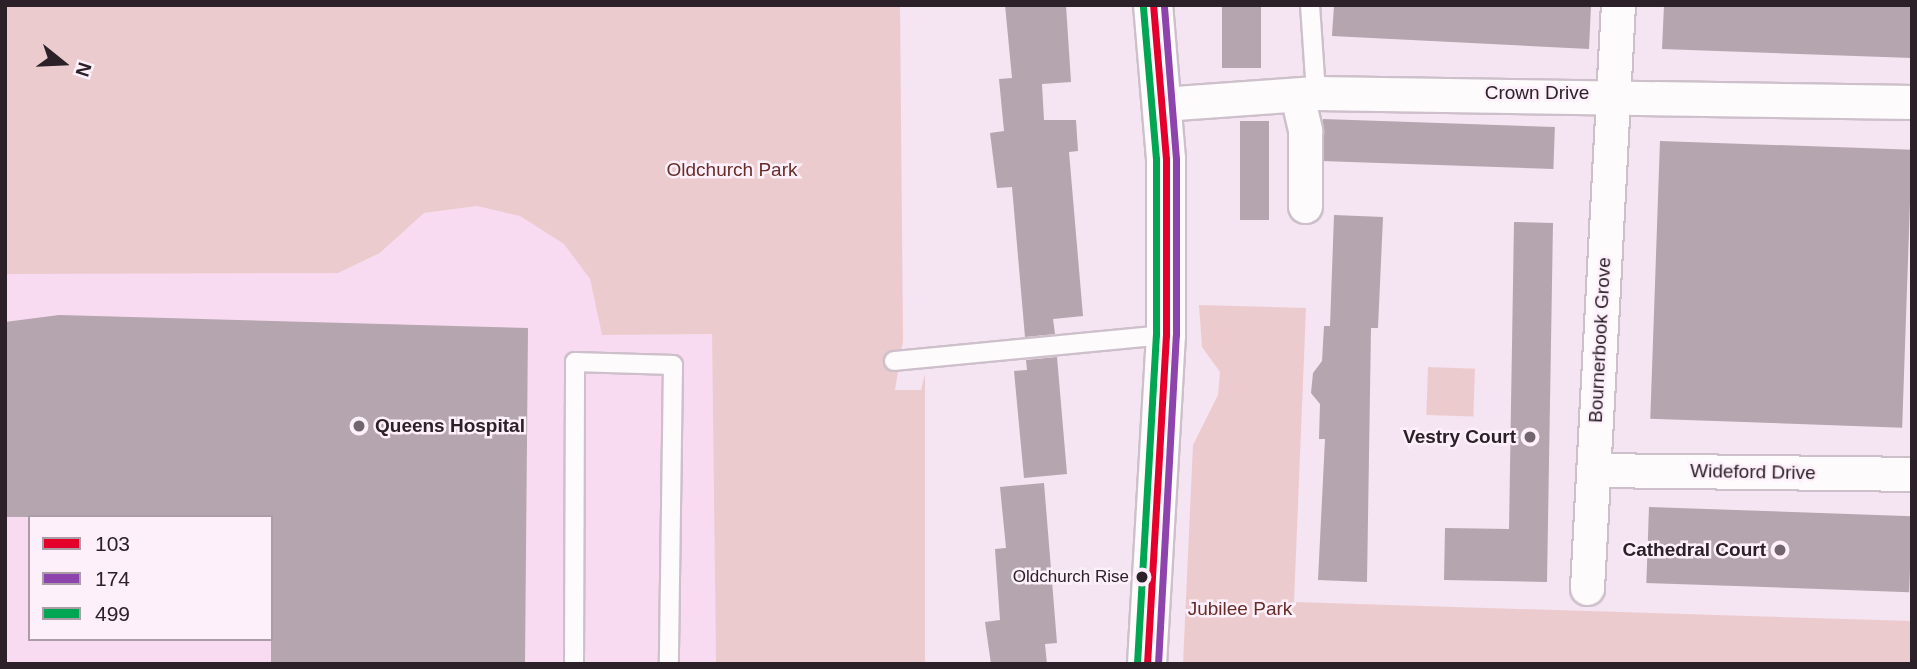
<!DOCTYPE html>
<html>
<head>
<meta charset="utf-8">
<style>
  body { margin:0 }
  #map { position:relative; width:1917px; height:669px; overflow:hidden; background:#f5e4f2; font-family:Arial,sans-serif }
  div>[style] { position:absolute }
  .built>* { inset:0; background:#f8dbf1 }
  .green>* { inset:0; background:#eccbce; transform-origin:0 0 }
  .building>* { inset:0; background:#b5a5ae; transform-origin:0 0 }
  .roads { filter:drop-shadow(2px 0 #cdc0ca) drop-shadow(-2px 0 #cdc0ca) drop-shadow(0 2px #cdc0ca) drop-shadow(0 -2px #cdc0ca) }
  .lane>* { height:18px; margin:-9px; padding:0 9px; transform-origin:9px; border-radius:9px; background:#fefbfd }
  .street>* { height:33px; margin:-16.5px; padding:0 16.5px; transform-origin:16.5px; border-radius:16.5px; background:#fefbfd }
  .secondary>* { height:38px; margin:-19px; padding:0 19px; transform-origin:19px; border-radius:19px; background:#fefbfd }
  .bus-1>* { height:7px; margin:-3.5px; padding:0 3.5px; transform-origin:3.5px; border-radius:3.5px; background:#e4002b }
  .bus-2>* { height:7px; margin:-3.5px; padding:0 3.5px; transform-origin:3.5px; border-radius:3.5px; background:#8e44ad }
  .bus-3>* { height:7px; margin:-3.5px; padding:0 3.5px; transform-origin:3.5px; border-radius:3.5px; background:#00a651 }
  .dots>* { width:19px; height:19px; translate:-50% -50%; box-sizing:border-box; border:4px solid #fef0fb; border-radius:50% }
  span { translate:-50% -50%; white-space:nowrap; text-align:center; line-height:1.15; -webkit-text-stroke:5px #fef0fb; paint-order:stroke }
  .bus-label { font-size:17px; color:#2c2029 }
  .right { translate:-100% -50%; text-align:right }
  .street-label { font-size:19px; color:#2c2029 }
  .park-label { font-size:19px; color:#682d28 }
  .poi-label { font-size:19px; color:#2c2029; font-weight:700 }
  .left { translate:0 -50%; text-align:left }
  .frame { position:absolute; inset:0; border:7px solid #2c2029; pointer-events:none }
  .legend { position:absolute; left:28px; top:515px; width:245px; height:126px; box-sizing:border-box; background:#fef0fb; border:2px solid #aa9da7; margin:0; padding:9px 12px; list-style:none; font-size:21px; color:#2c2029 }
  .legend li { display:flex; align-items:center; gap:14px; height:35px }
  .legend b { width:35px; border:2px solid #aa9da7 }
  .north { position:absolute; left:28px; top:28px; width:70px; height:70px; -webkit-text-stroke:5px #fef0fb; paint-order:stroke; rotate:108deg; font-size:19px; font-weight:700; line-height:28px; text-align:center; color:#2c2029 }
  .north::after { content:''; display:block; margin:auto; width:24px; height:32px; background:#2c2029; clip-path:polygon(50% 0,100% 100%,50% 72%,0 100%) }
</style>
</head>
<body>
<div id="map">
  <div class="built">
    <i style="clip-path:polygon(evenodd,477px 206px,520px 216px,564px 244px,590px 279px,602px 335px,712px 334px,716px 664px,5px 664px,5px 274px,338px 273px,381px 253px,424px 213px,477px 206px,30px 517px,271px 517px,271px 639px,30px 639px,30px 517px)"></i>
  </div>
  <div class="green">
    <i style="clip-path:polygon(5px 5px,900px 5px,903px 341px,895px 390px,921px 390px,925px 374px,925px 664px,716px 664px,712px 334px,602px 335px,590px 279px,564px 244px,520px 216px,477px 206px,424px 213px,380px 253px,338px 273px,5px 274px)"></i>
    <i style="clip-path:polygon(1199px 305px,1306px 308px,1294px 602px,1912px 621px,1912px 664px,1183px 664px,1193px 445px,1218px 395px,1220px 372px,1202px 347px)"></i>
    <i style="left:1428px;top:367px;width:47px;height:48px;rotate:2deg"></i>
  </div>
  <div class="building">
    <i style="clip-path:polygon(1005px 5px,1066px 5px,1071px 82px,1042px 84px,1044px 120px,1076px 120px,1078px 151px,1069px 152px,1083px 316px,1053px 319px,1055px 334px,1025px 337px,1012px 187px,997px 188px,990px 133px,1004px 131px,999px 79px,1012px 78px)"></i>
    <i style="left:1222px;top:5px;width:39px;height:63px"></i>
    <i style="clip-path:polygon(1334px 5px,1591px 5px,1589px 49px,1332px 36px)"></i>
    <i style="clip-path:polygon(1664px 5px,1912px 5px,1912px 58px,1662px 49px)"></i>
    <i style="left:1323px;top:119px;width:232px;height:42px;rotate:2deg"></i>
    <i style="left:1240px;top:121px;width:29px;height:99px"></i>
    <i style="left:1660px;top:141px;width:252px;height:278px;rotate:2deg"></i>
    <i style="clip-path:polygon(1334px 215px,1383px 217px,1378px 328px,1371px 328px,1367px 582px,1318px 580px,1325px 439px,1319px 439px,1320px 404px,1311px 393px,1313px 373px,1322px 361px,1324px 326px,1330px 326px)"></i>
    <i style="clip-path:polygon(1514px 222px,1553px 223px,1547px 582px,1444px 580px,1445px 528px,1509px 529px)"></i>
    <i style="clip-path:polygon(59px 315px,528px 328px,525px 664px,271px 664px,271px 517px,5px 517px,5px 322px)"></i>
    <i style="clip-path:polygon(1057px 357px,1067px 474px,1024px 478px,1014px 371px,1027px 370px,1026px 360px)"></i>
    <i style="clip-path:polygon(1044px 483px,1057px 643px,1045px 644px,1047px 664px,991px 664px,985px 622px,1000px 620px,995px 549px,1006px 548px,1000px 487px)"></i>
    <i style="left:1649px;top:507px;width:263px;height:76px;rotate:2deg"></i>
  </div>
  <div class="roads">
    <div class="lane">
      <i style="left:1310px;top:5px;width:88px;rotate:86.1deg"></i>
      <i style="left:894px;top:361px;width:273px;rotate:-5.5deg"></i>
      <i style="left:574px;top:664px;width:302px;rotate:-89.8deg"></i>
      <i style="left:575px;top:362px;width:98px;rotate:1.8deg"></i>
      <i style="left:673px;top:365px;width:299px;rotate:90.8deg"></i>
    </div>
    <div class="street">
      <i style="left:1297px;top:95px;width:37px;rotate:77deg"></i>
      <i style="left:1305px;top:131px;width:75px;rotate:90deg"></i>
      <i style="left:1162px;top:104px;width:154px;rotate:-4.1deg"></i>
      <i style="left:1316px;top:93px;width:596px;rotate:0.87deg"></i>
      <i style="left:1593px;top:470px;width:319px;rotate:0.7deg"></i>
      <i style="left:1587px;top:588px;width:584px;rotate:-86.96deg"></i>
    </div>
    <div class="secondary">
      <i style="left:1147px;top:664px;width:330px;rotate:-86.7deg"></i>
      <i style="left:1166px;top:335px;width:176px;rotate:-90deg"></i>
      <i style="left:1166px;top:159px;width:155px;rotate:-94.8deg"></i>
    </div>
  </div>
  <div class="bus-1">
    <i style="left:1147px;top:664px;width:330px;rotate:-86.7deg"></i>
    <i style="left:1166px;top:335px;width:176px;rotate:-90deg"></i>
    <i style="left:1166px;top:159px;width:155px;rotate:-94.8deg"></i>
  </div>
  <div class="bus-2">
    <i style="left:1158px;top:664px;width:329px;rotate:-86.9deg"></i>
    <i style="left:1176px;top:335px;width:176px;rotate:-90deg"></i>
    <i style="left:1176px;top:159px;width:154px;rotate:-94.5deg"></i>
  </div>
  <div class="bus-3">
    <i style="left:1137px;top:663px;width:329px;rotate:-86.7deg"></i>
    <i style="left:1156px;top:335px;width:176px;rotate:-90deg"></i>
    <i style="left:1156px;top:159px;width:154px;rotate:-94.9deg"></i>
  </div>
  <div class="dots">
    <i style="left:359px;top:426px;background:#72656f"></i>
    <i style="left:1530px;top:437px;background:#72656f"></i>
    <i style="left:1780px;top:550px;background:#72656f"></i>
    <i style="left:1142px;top:577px;background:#2c2029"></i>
  </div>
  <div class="bus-label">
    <span class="right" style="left:1129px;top:577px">Oldchurch Rise</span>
  </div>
  <div class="street-label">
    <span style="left:1537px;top:93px">Crown Drive</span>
    <span style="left:1600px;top:340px;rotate:-87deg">Bournerbook Grove</span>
    <span style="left:1753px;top:472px;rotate:1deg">Wideford Drive</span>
  </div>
  <div class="park-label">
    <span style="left:732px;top:170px">Oldchurch Park</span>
    <span style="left:1240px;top:609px">Jubilee Park</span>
  </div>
  <div class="poi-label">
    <span class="left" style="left:375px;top:426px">Queens Hospital</span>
    <span class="right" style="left:1516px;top:437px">Vestry Court</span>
    <span class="right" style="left:1766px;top:550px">Cathedral Court</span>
  </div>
  <div class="frame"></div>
  <ul class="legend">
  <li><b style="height:9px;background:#e4002b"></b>103</li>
  <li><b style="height:9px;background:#8e44ad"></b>174</li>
  <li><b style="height:9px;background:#00a651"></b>499</li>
  </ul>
  <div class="north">N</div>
</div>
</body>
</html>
